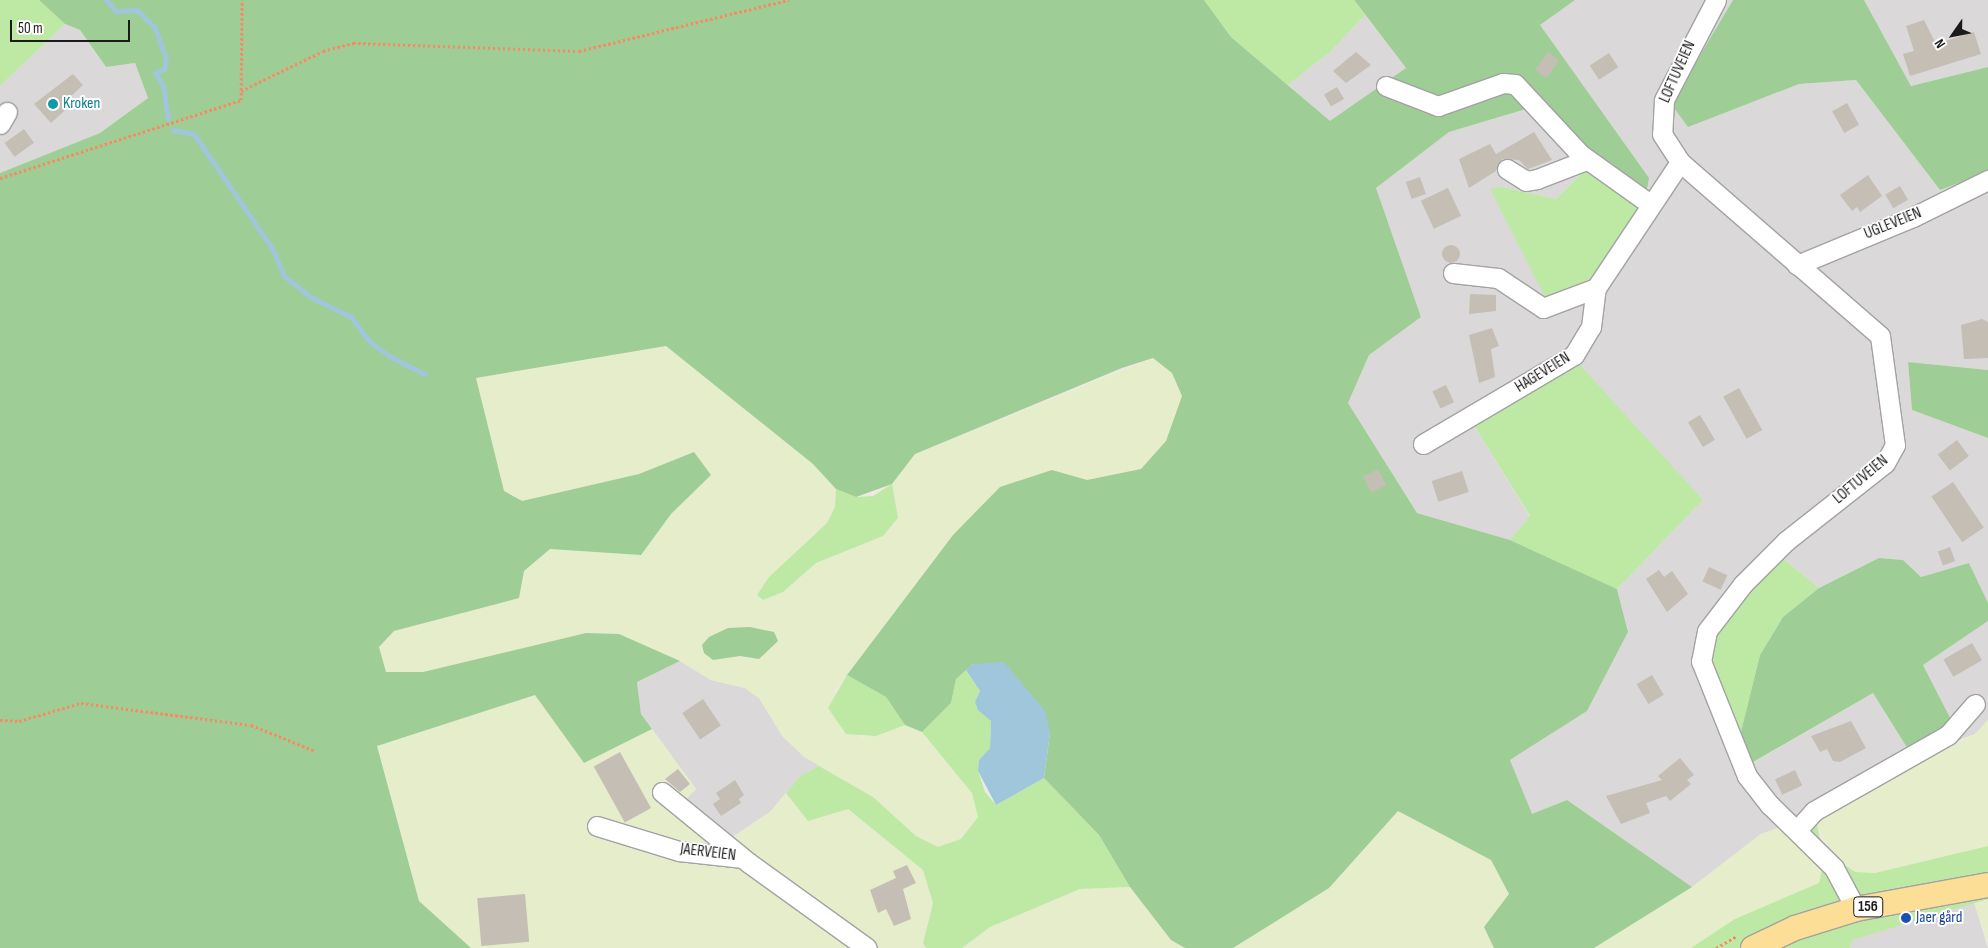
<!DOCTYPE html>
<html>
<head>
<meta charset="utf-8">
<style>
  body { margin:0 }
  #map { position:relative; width:1988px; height:948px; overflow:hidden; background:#edebe1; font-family:"Sofia Sans Condensed",sans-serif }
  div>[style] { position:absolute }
  .residential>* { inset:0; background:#dad8d8 }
  .farmland>* { inset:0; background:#e6edcb }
  .grass>* { inset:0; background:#bde9a5 }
  .forest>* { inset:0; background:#9ecd95 }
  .water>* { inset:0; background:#a0c6dc }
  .stream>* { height:5px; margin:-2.5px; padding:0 2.5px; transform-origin:2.5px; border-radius:2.5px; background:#a0c6dc }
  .building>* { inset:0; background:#c5beb4; transform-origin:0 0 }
  .round { border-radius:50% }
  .path>* { height:3px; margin-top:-1.5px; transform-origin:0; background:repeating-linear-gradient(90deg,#fb8864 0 2.5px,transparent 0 5px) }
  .roads { filter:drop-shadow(1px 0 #a2a2a2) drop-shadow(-1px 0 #a2a2a2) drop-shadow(0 1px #a2a2a2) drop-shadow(0 -1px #a2a2a2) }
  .minor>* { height:19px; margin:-9.5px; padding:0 9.5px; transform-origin:9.5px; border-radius:9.5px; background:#fff }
  .major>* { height:24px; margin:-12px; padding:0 12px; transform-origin:12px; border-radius:12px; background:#fcde97 }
  .dots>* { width:14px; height:14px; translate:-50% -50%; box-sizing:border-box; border:2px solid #fff; border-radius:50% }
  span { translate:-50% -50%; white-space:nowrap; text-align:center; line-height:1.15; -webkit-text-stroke:4px #fff; paint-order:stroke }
  .shield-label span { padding:1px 4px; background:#fff; border:1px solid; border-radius:4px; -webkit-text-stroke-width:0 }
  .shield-label { font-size:15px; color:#1b1b1b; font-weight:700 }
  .street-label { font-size:16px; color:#1b1b1b }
  .culture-label { font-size:16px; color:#0d838f }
  .left { translate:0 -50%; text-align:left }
  .transit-label { font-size:16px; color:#164399 }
  .north { position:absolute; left:1928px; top:10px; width:50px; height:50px; -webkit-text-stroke:4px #fff; paint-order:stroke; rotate:237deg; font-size:14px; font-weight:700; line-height:20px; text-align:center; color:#1b1b1b }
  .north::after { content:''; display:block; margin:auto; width:18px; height:22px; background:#1b1b1b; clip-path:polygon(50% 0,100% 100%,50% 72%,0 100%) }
  .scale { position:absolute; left:10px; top:20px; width:120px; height:22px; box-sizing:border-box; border:2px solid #1b1b1b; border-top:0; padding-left:6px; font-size:15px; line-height:18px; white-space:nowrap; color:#1b1b1b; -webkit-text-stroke:4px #fff; paint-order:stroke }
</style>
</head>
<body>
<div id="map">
  <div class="residential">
    <i style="clip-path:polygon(1575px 0,1733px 0,1671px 104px,1688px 126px,1799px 84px,1856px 80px,1940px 190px,1988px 172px,1988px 370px,1908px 362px,1912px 410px,1988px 438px,1988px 603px,1969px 563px,1921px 577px,1903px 560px,1879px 558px,1819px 588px,1781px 557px,1740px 736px,1749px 765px,1873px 693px,1916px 762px,1827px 811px,1761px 834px,1692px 887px,1567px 800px,1532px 815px,1510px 760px,1587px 711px,1628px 632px,1617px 589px,1703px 500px,1472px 422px,1530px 517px,1510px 540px,1417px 513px,1348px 403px,1369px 355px,1421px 317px,1376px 188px,1449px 132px,1529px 108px,1586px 155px,1584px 171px,1556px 199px,1503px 187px,1547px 301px,1648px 177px,1539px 25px)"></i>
    <i style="clip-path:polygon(1864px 0,1988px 0,1988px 67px,1911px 86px)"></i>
    <i style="clip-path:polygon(1365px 15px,1406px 68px,1330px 122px,1288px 85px,1331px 51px)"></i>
    <i style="clip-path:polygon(65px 24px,80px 30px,106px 67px,135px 63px,148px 98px,100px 133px,0 173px,0 86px)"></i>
    <i style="clip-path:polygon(1988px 621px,1988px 720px,1975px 734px,1961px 739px,1923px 665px)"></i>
    <i style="clip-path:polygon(680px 661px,711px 680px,745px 688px,759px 698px,783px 737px,819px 766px,800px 776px,770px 812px,731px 838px,682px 803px,696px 789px,641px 714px,637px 682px)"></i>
    <i style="clip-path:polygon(1974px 902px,1988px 948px,1850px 948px,1851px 940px)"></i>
  </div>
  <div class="farmland">
    <i style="clip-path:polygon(evenodd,666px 346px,813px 464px,836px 489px,835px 507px,827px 523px,769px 577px,783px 592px,816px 563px,883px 536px,898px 518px,892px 484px,915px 454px,1153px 358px,1172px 373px,1182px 396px,1166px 441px,1141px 469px,1087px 480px,1052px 470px,952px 535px,834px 692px,861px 738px,905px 725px,922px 732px,972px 793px,978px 817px,961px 839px,938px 848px,916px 836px,873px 797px,804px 757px,783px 737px,759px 698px,745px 688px,711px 680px,680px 661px,619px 634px,586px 633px,423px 672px,386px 672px,379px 647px,394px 631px,519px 598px,524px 571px,550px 549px,641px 555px,671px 514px,711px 475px,693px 452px,639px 474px,522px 501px,504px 491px,476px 378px,666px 346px,778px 641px,752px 660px,740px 656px,713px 660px,778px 641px)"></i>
    <i style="clip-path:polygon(535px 695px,584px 763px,652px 729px,696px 789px,682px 803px,731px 838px,770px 812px,786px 793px,808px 821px,847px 809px,923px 870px,933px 903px,923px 942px,926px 948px,471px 948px,419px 901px,377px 746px)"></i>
    <i style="clip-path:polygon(1988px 720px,1988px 846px,1875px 873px,1855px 872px,1835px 858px,1817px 825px,1827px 811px,1975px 734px)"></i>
    <i style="clip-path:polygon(1398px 811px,1491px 860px,1509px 894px,1484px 927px,1494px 948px,1233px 948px,1329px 888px)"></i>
    <i style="clip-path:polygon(1781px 827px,1822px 869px,1819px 883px,1691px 948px,1594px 948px,1692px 887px,1761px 834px)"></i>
    <i style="clip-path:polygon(1130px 887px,1171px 940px,1185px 948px,962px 948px,990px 927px,1080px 889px)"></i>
    <i style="clip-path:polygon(1988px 898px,1988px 942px,1974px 903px)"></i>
  </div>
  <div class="grass">
    <i style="clip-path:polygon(0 0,39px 0,65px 24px,0 86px)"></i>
    <i style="clip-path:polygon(1204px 0,1354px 0,1365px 15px,1331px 51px,1288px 85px,1231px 37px)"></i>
    <i style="clip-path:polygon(1586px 155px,1646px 194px,1598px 274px,1547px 301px,1490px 189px,1503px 187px,1556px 199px,1584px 171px)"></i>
    <i style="clip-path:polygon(1579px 364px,1703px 500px,1617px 589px,1510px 540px,1530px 516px,1472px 422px)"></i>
    <i style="clip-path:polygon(892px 484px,898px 518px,883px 536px,816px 563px,783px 592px,763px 600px,757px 595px,769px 577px,827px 523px,835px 507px,836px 489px,856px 497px,873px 496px)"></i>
    <i style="clip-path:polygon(1781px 557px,1819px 588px,1783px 617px,1760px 655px,1740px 736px,1712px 663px,1711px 641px,1727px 615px)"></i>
    <i style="clip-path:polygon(966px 670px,980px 691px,975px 702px,991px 721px,990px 748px,979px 760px,978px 771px,985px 792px,996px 805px,1044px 778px,1099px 835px,1130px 887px,1080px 889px,990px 927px,962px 948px,926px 948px,923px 943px,933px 903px,923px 870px,848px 809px,808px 821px,786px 793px,800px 776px,819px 766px,873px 797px,916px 836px,938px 847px,961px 839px,978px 817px,972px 793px,922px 732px,951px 703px,956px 679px)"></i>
    <i style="clip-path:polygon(847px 675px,886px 697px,905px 725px,876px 736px,846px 734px,828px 708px)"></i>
    <i style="clip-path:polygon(1827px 811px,1817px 825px,1820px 838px,1835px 858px,1855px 872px,1875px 873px,1988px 846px,1988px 899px,1852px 940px,1850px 948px,1691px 948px,1735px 919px,1819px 883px,1822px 869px,1781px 827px)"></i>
  </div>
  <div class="forest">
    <i style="clip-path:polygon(39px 0,1204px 0,1231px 37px,1330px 121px,1406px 68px,1354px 0,1575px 0,1540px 25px,1649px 178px,1646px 194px,1529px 108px,1449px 132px,1376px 188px,1421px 317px,1369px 355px,1348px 403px,1417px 513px,1510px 540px,1617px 589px,1628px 632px,1587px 711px,1510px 760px,1532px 814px,1567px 800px,1692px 887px,1594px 948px,1494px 948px,1484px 927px,1509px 894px,1491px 860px,1398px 811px,1329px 888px,1233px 948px,1185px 948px,1171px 940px,1130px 887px,1099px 835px,1044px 778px,1050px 733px,973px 664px,956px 679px,951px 703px,922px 732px,905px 725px,886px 697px,847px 675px,953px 535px,1000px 487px,1052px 470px,1087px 480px,1141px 469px,1166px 441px,1182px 396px,1172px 373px,1153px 358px,1122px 368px,915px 454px,892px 484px,856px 497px,836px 489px,813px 464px,666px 346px,476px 378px,504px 491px,522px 501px,639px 474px,694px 452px,711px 475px,671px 514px,641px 555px,550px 549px,524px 571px,519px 598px,394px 631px,379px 647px,386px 672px,423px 672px,586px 633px,619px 634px,680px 661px,637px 682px,641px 714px,652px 729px,584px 763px,535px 695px,377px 746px,419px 901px,471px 948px,0 948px,0 173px,100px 133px,148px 98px,135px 63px,106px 67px,80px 30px,65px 24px)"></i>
    <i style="clip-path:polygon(1733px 0,1864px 0,1911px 86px,1988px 67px,1988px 172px,1940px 190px,1856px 80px,1799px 84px,1688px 127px,1671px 104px)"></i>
    <i style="clip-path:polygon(1908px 362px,1988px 370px,1988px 438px,1912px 410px)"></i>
    <i style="clip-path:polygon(1879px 558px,1903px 560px,1921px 577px,1969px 563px,1988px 603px,1988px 621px,1923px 665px,1961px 739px,1916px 762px,1873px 693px,1748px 765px,1740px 736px,1760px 655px,1783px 617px,1819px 588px)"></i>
    <i style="clip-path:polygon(750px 627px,774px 632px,778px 641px,759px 659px,740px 656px,713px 660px,704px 653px,702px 645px,709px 637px,728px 628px)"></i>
  </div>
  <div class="water">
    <i style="clip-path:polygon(1004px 662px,1045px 711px,1050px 733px,1044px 778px,996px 805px,978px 771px,979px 760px,990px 748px,991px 721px,978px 710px,975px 702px,980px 691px,966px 670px,973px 664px)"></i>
  </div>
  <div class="stream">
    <i style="left:106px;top:0;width:15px;rotate:48deg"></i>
    <i style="left:116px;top:11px;width:21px;rotate:-3deg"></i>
    <i style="left:137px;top:10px;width:25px;rotate:45deg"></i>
    <i style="left:155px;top:28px;width:32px;rotate:70deg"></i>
    <i style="left:166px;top:58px;width:11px;rotate:100deg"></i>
    <i style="left:164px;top:69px;width:10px;rotate:156deg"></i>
    <i style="left:155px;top:73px;width:14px;rotate:56deg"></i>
    <i style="left:163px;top:85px;width:34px;rotate:82deg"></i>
    <i style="left:173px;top:130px;width:21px;rotate:11deg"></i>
    <i style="left:194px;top:134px;width:140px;rotate:55.7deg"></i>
    <i style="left:273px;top:250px;width:28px;rotate:67deg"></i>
    <i style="left:284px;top:276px;width:34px;rotate:38deg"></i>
    <i style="left:311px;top:297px;width:45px;rotate:26.6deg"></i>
    <i style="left:351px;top:317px;width:31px;rotate:53deg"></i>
    <i style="left:370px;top:342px;width:26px;rotate:36deg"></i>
    <i style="left:391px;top:357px;width:38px;rotate:27deg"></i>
  </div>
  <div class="building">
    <i style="clip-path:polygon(1924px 20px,1936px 44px,1974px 32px,1981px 54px,1910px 76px,1903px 54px,1914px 51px,1906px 26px)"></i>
    <i style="clip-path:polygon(1356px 52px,1371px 65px,1346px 83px,1333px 71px)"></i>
    <i style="left:1548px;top:52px;width:14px;height:22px;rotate:36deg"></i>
    <i style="left:1609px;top:53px;width:17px;height:23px;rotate:57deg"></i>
    <i style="clip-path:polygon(73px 74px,83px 85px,69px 98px,73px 103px,51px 123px,34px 104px)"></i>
    <i style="left:1337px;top:87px;width:14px;height:15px;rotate:60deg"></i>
    <i style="left:1847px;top:103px;width:25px;height:17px;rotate:61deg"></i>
    <i style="left:24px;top:129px;width:17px;height:24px;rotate:54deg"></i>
    <i style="clip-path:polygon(1534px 132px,1552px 160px,1528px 169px,1519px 160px,1502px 159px,1496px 171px,1469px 188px,1459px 159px,1490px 144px,1496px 154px)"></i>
    <i style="clip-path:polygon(1868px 175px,1882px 196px,1860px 212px,1857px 207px,1852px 211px,1840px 195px)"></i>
    <i style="left:1420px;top:177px;width:18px;height:15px;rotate:71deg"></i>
    <i style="left:1900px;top:186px;width:16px;height:17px;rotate:60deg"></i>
    <i style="left:1448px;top:188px;width:31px;height:30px;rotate:65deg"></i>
    <i class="round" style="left:1442px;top:245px;width:18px;height:18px"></i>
    <i style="clip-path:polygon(1470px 294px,1496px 295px,1496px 311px,1469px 314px)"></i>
    <i style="clip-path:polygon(1982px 319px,1988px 322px,1988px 358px,1964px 359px,1961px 325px)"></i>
    <i style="clip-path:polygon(1492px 328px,1499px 346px,1491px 349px,1495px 377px,1479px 383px,1469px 335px)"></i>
    <i style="left:1446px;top:385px;width:19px;height:15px;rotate:65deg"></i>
    <i style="left:1739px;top:388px;width:48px;height:18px;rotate:61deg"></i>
    <i style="left:1700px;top:415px;width:29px;height:14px;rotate:59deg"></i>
    <i style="left:1957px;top:440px;width:20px;height:24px;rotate:53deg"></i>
    <i style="left:1378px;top:469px;width:18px;height:17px;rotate:63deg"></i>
    <i style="left:1462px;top:471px;width:22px;height:32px;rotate:72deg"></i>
    <i style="left:1953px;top:482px;width:55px;height:26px;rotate:56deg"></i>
    <i style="left:1950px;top:547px;width:15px;height:13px;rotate:70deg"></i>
    <i style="left:1709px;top:567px;width:20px;height:16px;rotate:24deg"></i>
    <i style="clip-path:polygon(1659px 570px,1664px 577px,1672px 571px,1688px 594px,1667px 612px,1646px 579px)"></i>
    <i style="left:1972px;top:643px;width:20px;height:33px;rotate:60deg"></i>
    <i style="left:1652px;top:675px;width:23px;height:18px;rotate:59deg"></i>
    <i style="left:703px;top:699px;width:32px;height:25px;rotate:56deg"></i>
    <i style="clip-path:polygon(1851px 721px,1866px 748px,1840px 762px,1833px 761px,1827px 749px,1820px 752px,1811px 736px)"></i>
    <i style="left:620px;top:752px;width:64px;height:30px;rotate:61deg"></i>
    <i style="clip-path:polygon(1680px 758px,1694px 775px,1687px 780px,1691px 784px,1670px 801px,1666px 796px,1646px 803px,1650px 813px,1621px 824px,1606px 796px,1662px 780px,1658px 776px)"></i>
    <i style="clip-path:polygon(678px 769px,690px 784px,680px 792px,665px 779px)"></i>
    <i style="left:1795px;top:770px;width:17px;height:22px;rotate:65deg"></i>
    <i style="clip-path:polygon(735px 780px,744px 795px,739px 799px,741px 803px,721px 816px,713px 804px,720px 799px,716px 793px)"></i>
    <i style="clip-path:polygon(907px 865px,916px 883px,903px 889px,911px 919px,894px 926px,886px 909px,878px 913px,870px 890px,896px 878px,893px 871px)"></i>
    <i style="left:525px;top:894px;width:48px;height:48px;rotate:85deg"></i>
  </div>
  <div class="path">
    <i style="left:241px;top:91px;width:91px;rotate:-26deg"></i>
    <i style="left:323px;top:51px;width:31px;rotate:-15deg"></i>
    <i style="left:353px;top:43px;width:226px;rotate:2deg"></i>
    <i style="left:579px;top:51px;width:216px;rotate:-13.7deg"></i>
    <i style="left:0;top:178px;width:253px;rotate:-17.9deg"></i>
    <i style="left:241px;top:100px;width:100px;rotate:-89.4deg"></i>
    <i style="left:0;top:720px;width:19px;rotate:3deg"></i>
    <i style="left:19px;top:721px;width:65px;rotate:-16.2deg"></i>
    <i style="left:81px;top:703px;width:171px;rotate:7.4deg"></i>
    <i style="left:251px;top:725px;width:69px;rotate:22.1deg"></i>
    <i style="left:1716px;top:948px;width:24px;rotate:-30deg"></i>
  </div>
  <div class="roads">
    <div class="minor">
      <i style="left:1716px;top:0;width:113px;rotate:117.5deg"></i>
      <i style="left:1664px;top:100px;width:34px;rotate:93deg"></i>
      <i style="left:1662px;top:134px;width:33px;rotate:57deg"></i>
      <i style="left:1680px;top:162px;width:265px;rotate:41deg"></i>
      <i style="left:1880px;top:336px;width:110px;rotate:82.2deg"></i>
      <i style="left:1895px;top:445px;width:21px;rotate:119deg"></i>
      <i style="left:1885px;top:463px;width:126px;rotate:141.8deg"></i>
      <i style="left:1786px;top:541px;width:61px;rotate:135deg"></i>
      <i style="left:1743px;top:584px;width:59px;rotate:127.5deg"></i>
      <i style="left:1707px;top:631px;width:31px;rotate:101deg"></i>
      <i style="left:1701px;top:661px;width:124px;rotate:68.2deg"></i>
      <i style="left:1747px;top:776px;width:37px;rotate:52deg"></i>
      <i style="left:1770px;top:805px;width:90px;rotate:44.5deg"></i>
      <i style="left:1834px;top:868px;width:47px;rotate:61.8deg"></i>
      <i style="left:1386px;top:86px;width:56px;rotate:21deg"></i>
      <i style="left:1438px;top:106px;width:69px;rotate:-19.5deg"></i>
      <i style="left:1503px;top:83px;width:12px;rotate:5deg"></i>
      <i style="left:1515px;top:84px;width:96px;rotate:47.1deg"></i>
      <i style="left:1580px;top:154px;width:86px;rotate:35.5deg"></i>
      <i style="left:0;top:124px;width:14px;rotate:-60deg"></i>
      <i style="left:1507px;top:169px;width:22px;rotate:32deg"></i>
      <i style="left:1526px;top:181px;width:11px;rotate:-10deg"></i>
      <i style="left:1537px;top:179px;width:53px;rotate:-21.2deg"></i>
      <i style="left:1797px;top:265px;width:126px;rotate:-22.5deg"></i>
      <i style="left:1913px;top:217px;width:84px;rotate:-26.3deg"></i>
      <i style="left:1453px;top:273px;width:45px;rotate:6.3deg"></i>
      <i style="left:1498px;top:278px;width:54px;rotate:33.7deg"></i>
      <i style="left:1543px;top:308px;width:57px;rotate:-20.7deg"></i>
      <i style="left:1423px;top:444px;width:175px;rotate:-30.5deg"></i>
      <i style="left:1574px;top:355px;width:33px;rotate:-59deg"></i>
      <i style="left:1591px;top:327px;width:39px;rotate:-83deg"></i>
      <i style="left:1596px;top:288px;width:151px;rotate:-56.3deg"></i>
      <i style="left:662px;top:792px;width:112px;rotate:39.2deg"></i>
      <i style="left:749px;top:863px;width:145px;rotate:35.8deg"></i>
      <i style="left:597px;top:826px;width:86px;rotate:17deg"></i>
      <i style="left:679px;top:851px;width:62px;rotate:6.4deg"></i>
      <i style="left:1797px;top:830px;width:25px;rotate:-48deg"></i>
      <i style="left:1814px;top:811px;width:154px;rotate:-29.6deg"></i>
      <i style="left:1948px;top:735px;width:41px;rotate:-48.9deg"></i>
    </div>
    <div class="major">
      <i style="left:1753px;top:948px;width:47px;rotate:-25.5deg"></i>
      <i style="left:1795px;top:928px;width:64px;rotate:-17.3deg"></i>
      <i style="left:1856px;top:909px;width:134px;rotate:-10.3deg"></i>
    </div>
  </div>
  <div class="dots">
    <i style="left:53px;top:104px;background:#0f9aa8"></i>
    <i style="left:1906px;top:918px;background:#1a4fb4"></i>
  </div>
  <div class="shield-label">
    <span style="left:1868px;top:907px">156</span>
  </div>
  <div class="street-label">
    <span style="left:1678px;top:72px;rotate:-66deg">LOFTUVEIEN</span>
    <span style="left:1893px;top:224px;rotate:-22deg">UGLEVEIEN</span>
    <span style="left:1543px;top:373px;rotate:-32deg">HAGEVEIEN</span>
    <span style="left:1861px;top:480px;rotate:-40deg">LOFTUVEIEN</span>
    <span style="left:708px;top:853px;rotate:7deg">JAERVEIEN</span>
  </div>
  <div class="culture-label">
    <span class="left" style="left:63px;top:104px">Kroken</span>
  </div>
  <div class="transit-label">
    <span class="left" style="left:1916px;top:918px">Jaer gård</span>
  </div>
  <div class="north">N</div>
  <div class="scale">50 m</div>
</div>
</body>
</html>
